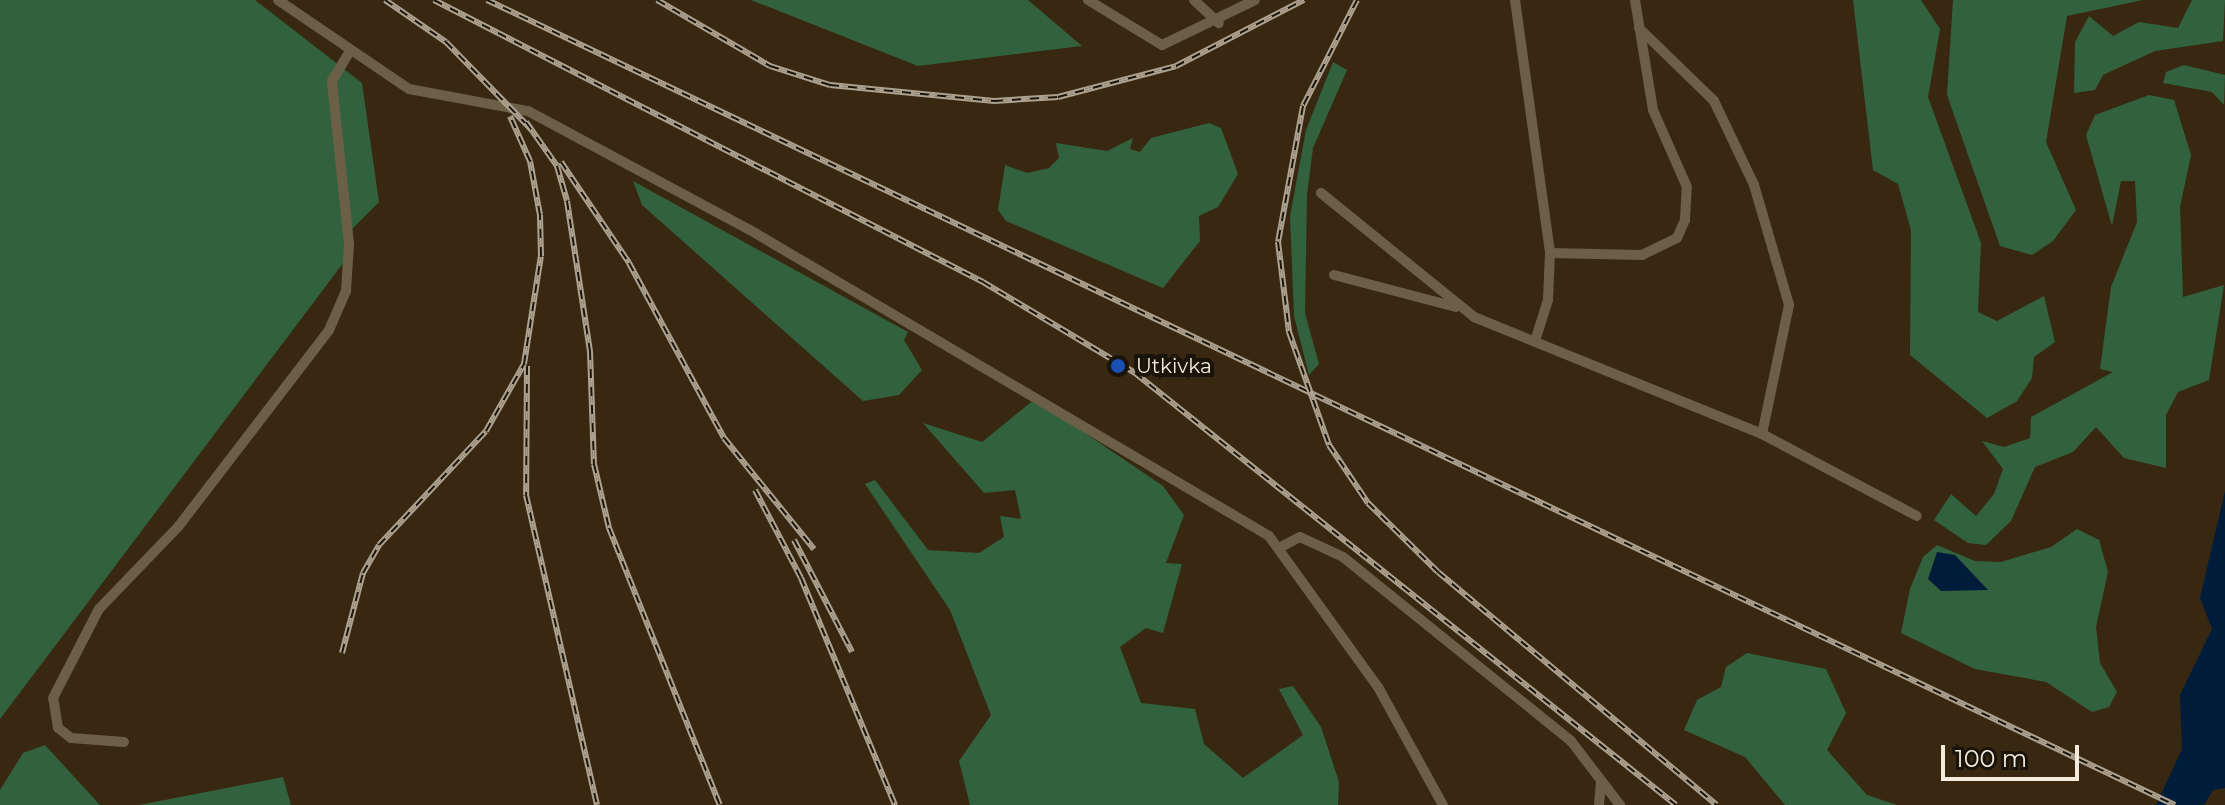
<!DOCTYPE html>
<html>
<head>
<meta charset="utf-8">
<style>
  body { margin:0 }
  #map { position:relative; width:2225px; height:805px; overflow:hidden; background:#382811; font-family:Montserrat,sans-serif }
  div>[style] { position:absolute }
  .green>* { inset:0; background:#32623d }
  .water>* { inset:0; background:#001c3b }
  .street>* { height:10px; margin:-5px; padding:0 5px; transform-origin:5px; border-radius:5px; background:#6c5f47 }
  .rail>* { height:6px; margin-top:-3px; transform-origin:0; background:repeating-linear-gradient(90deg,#1a1309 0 9px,#ada190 0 18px); box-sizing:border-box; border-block:2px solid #ada190 }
  .dots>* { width:22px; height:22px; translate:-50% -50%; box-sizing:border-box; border:4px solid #1a1309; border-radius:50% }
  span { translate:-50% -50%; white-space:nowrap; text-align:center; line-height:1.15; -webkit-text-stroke:8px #1a1309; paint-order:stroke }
  .poi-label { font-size:20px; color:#f5ebdd }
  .left { translate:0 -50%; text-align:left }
  .scale { position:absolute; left:1941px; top:745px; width:138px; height:36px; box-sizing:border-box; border:4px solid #f5ebdd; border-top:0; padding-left:10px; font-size:24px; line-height:28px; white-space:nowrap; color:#f5ebdd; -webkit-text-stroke:6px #1a1309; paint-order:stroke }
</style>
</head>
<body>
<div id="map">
  <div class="green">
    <i style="clip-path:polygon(0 0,255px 0,362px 83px,379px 202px,351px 230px,353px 250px,0 719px)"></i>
    <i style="clip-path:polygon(751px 0,1028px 0,1082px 46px,918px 66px)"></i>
    <i style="clip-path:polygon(1853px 0,1921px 0,1940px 29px,1928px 97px,1981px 243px,1978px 312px,1997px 321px,2044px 296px,2055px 342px,2034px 357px,2032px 378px,2017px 401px,1987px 418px,1910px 355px,1911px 230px,1898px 184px,1873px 170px)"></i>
    <i style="clip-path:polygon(1953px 0,2143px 0,2067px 16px,2046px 142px,2076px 210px,2053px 241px,2032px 255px,2000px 246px,1947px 95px)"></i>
    <i style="clip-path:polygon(2192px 0,2225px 0,2223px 41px,2155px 51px,2103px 75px,2095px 90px,2074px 93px,2075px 42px,2089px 16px,2113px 36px,2139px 22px,2178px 28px)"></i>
    <i style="clip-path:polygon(1333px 62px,1347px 70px,1313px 148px,1307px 195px,1305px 313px,1319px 364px,1309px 375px,1294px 316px,1290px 216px,1306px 130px)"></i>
    <i style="clip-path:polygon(2184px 65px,2225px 75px,2224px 105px,2212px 92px,2163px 83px,2166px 72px)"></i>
    <i style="clip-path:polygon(2149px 95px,2174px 100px,2191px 155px,2180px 207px,2183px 297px,2224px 285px,2209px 380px,2178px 392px,2166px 415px,2166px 468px,2124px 458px,2096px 427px,2073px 452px,2035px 467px,2011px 521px,1986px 545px,1968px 543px,1934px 520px,1951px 494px,1976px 516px,1994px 494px,2003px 469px,1982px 441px,2004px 447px,2030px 438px,2031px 417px,2113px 372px,2100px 369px,2111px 287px,2137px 222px,2135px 181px,2121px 181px,2112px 226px,2086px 135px,2095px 115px)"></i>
    <i style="clip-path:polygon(1209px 123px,1221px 128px,1238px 174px,1218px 207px,1199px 216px,1200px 241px,1163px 288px,1006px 221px,998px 210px,1005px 165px,1027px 173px,1049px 168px,1059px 158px,1056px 143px,1107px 151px,1133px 138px,1130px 149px,1140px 152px,1151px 138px)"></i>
    <i style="clip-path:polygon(633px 181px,908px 332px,904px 340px,922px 370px,899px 395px,863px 401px,642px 205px)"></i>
    <i style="clip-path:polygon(1035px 399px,1163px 486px,1184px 515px,1166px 563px,1182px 564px,1163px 633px,1146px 628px,1120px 647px,1141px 703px,1195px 709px,1204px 744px,1243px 778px,1303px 735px,1279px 689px,1293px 686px,1321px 727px,1339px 782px,1338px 805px,970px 805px,959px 761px,991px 715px,950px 610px,865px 484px,875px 480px,928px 550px,979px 553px,1004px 537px,1000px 516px,1021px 519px,1015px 490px,984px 493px,923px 423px,982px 442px)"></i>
    <i style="clip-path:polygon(2077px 529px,2099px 540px,2108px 572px,2096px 627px,2100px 663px,2117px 692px,2109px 707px,2092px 712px,2046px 682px,1975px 669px,1901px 633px,1910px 589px,1923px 557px,1937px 545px,1975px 561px,2001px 562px,2051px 547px)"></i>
    <i style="clip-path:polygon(1747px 653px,1826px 669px,1846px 713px,1827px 750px,1867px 795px,1897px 805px,1785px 805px,1745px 757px,1684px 730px,1697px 700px,1721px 687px,1726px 667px)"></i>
    <i style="clip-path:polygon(45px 745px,100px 805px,0 805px,0 790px,23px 753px)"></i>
    <i style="clip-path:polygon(283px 777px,291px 805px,139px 805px)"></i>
  </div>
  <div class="water">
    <i style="clip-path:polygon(2225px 491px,2225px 788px,2213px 790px,2204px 805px,2156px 805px,2182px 749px,2180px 695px,2212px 629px,2200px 598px)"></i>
    <i style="clip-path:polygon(1937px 552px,1955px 555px,1988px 590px,1941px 591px,1928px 579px)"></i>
  </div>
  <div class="street">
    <i style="left:278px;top:0;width:158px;rotate:34.2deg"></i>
    <i style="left:409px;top:89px;width:121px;rotate:10.5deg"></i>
    <i style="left:528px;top:111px;width:252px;rotate:28.2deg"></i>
    <i style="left:750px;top:230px;width:602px;rotate:30.52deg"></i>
    <i style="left:1269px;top:536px;width:186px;rotate:54.2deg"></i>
    <i style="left:1378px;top:687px;width:135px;rotate:61.2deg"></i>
    <i style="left:1088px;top:0;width:87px;rotate:31.3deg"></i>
    <i style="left:1162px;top:45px;width:103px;rotate:-25.8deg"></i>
    <i style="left:1194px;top:0;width:34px;rotate:43deg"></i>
    <i style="left:1515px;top:0;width:255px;rotate:82.1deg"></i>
    <i style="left:1639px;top:28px;width:105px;rotate:44.2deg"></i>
    <i style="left:1714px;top:101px;width:93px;rotate:64.5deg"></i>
    <i style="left:1754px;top:185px;width:125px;rotate:73.7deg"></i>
    <i style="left:1789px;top:305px;width:132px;rotate:101.8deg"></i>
    <i style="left:1321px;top:193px;width:197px;rotate:39deg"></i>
    <i style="left:1474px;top:317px;width:311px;rotate:22.1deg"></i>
    <i style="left:1762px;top:434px;width:175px;rotate:27.9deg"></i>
    <i style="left:1334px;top:275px;width:126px;rotate:14.7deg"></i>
    <i style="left:1535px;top:341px;width:43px;rotate:-72.4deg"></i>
    <i style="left:1548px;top:300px;width:47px;rotate:-87.6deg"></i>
    <i style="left:1550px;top:253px;width:92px;rotate:1.2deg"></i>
    <i style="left:1642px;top:255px;width:39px;rotate:-26deg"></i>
    <i style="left:1677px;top:238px;width:20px;rotate:-66deg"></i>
    <i style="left:1685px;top:220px;width:33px;rotate:-87deg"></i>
    <i style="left:1687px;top:187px;width:84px;rotate:-113.8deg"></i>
    <i style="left:1653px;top:110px;width:111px;rotate:-99.3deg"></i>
    <i style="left:1281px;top:547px;width:21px;rotate:-28deg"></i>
    <i style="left:1300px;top:537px;width:47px;rotate:24.9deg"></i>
    <i style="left:1343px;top:557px;width:293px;rotate:38.9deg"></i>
    <i style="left:1571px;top:741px;width:81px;rotate:52.6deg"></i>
    <i style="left:124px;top:742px;width:53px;rotate:-175.7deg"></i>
    <i style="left:71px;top:738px;width:16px;rotate:-142deg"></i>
    <i style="left:58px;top:728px;width:30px;rotate:-99deg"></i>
    <i style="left:53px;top:698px;width:100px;rotate:-62.7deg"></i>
    <i style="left:99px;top:609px;width:114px;rotate:-46.1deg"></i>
    <i style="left:178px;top:527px;width:248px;rotate:-52.5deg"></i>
    <i style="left:329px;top:330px;width:43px;rotate:-66.4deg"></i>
    <i style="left:346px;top:291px;width:47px;rotate:-86.3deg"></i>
    <i style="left:349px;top:244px;width:164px;rotate:-96deg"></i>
    <i style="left:332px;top:81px;width:31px;rotate:-59deg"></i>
    <i style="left:1599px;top:805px;width:23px;rotate:-85deg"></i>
  </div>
  <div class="rail">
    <i style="left:385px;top:0;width:74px;rotate:34.5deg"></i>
    <i style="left:446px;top:42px;width:122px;rotate:45.7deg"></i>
    <i style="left:434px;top:0;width:617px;rotate:27.19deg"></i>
    <i style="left:983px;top:282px;width:177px;rotate:30.9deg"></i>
    <i style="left:1135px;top:373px;width:692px;rotate:38.61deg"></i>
    <i style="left:487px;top:0;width:1870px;rotate:25.5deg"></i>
    <i style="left:657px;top:0;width:131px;rotate:30.3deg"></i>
    <i style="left:770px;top:66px;width:63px;rotate:17.6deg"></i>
    <i style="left:830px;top:85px;width:165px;rotate:5.6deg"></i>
    <i style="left:994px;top:101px;width:64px;rotate:-3.6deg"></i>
    <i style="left:1058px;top:97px;width:122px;rotate:-14.7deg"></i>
    <i style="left:1176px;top:66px;width:144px;rotate:-27.3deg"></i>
    <i style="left:1357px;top:0;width:119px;rotate:117deg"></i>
    <i style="left:1303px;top:106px;width:138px;rotate:100.4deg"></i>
    <i style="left:1278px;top:242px;width:91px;rotate:83deg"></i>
    <i style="left:1289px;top:332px;width:120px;rotate:70.5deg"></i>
    <i style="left:1329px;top:445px;width:70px;rotate:56.1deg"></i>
    <i style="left:1368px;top:503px;width:98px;rotate:44.6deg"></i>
    <i style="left:1438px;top:572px;width:363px;rotate:39.9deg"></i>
    <i style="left:526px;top:122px;width:54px;rotate:54.8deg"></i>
    <i style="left:557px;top:166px;width:36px;rotate:74deg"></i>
    <i style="left:567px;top:201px;width:152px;rotate:81.3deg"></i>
    <i style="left:590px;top:351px;width:113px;rotate:88deg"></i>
    <i style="left:594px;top:464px;width:66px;rotate:76.8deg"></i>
    <i style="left:609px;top:528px;width:298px;rotate:68.2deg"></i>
    <i style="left:561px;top:162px;width:122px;rotate:56deg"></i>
    <i style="left:629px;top:263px;width:199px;rotate:61.5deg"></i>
    <i style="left:724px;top:438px;width:143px;rotate:51deg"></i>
    <i style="left:527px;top:366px;width:129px;rotate:90.4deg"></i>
    <i style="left:526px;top:495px;width:318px;rotate:77.1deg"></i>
    <i style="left:755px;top:490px;width:99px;rotate:62.4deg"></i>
    <i style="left:801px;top:578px;width:246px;rotate:67.5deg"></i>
    <i style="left:794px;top:540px;width:126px;rotate:62.6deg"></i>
    <i style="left:342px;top:653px;width:83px;rotate:-75.3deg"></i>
    <i style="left:363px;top:573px;width:32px;rotate:-60deg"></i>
    <i style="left:379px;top:545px;width:156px;rotate:-46.8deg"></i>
    <i style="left:486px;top:431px;width:77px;rotate:-60.4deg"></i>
    <i style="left:524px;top:364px;width:109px;rotate:-81.1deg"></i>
    <i style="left:541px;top:256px;width:41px;rotate:-91.4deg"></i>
    <i style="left:540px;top:215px;width:55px;rotate:-100.5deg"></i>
    <i style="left:530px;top:161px;width:49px;rotate:-114deg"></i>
  </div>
  <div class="dots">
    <i style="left:1118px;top:366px;background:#1a4fb4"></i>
  </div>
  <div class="poi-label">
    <span class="left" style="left:1136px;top:366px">Utkivka</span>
  </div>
  <div class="scale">100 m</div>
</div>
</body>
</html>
